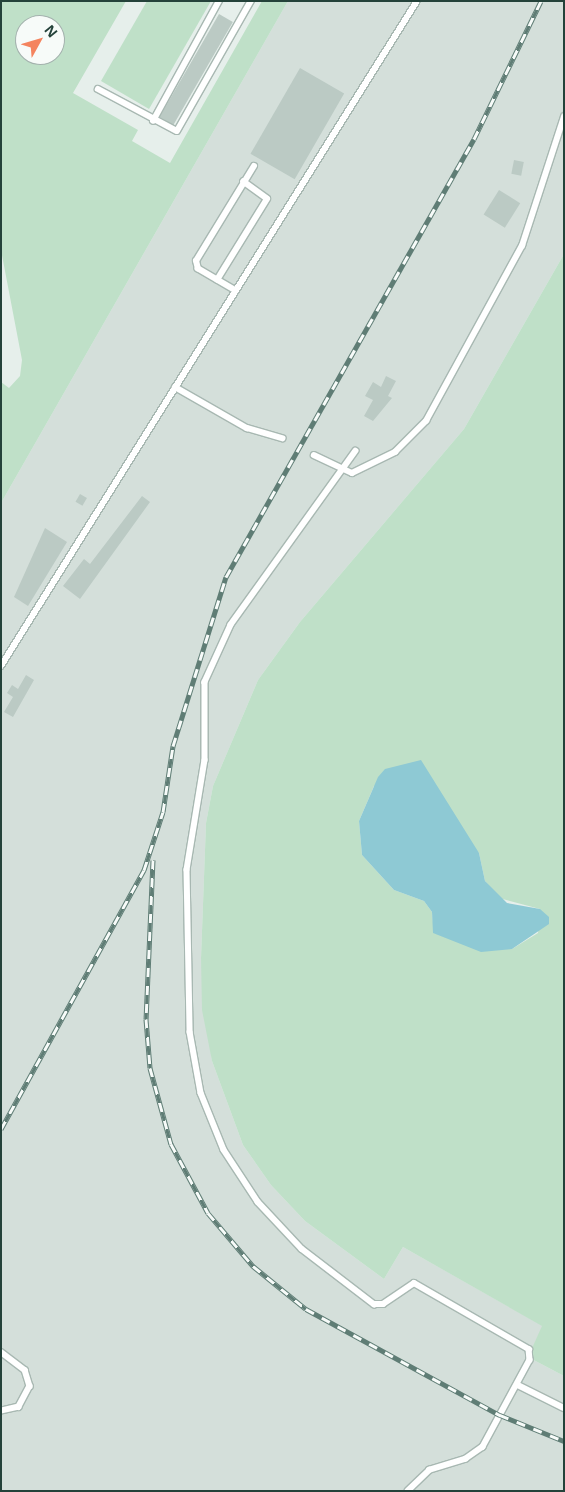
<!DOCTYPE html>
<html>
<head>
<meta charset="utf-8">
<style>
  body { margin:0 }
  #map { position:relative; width:565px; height:1492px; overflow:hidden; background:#e6efeb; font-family:"Open Sans",sans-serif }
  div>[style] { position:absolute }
  .built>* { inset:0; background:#d4dfda }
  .green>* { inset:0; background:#bfe0c8 }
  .water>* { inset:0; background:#8ec9d4 }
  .building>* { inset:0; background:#bbcac4; transform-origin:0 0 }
  .roads { filter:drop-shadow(1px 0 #a8b8b2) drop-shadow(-1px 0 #a8b8b2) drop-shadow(0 1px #a8b8b2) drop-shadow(0 -1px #a8b8b2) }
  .lane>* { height:5.5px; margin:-2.75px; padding:0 2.75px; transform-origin:2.75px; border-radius:2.75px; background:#fff }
  .rail>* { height:5px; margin-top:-2.5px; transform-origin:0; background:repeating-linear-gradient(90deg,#f7fbf9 0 9px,#5f7d75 0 18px); box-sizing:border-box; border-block:1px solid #5f7d75 }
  span { translate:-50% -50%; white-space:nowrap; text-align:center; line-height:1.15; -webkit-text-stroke:4px #f7fbf9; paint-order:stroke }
  .frame { position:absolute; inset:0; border:2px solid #24423a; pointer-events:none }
  .north { position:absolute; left:15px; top:15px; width:50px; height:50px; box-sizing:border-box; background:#f7fbf9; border:1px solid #a3b1ad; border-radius:50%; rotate:51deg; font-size:14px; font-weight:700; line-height:20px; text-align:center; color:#24423a }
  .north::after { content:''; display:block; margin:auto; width:18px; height:22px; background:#f4845f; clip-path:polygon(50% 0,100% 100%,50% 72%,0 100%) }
</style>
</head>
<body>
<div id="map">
  <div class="built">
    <i style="clip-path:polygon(288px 1px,564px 1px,564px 254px,464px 429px,300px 622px,258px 680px,213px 786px,206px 823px,201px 958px,212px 1061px,243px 1145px,271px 1185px,305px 1221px,384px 1279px,403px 1247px,543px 1326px,528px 1357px,564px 1376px,564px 1491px,1px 1491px,1px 503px)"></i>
  </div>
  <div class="green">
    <i style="clip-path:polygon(evenodd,1px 1px,126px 1px,73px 93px,138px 130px,132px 141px,170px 163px,262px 1px,288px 1px,1px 503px,1px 382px,9px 388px,20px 376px,22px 360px,1px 250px,1px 1px,25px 25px,55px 25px,55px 55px,25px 55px,25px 25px)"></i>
    <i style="clip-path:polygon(147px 1px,211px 1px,149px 109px,101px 81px)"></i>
    <i style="clip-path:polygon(evenodd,564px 254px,564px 1376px,528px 1357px,542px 1326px,403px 1247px,384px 1279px,305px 1221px,271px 1185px,243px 1145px,212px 1061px,202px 1010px,201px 958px,206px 823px,213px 786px,258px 680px,300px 622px,464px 429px,564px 254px,374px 786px,479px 853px,485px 881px,499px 898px,540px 909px,538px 933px,512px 949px,434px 933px,432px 912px,424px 901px,394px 890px,362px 855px,359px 821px,374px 786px)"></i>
  </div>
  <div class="water">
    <i style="clip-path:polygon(421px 760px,479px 853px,485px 881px,507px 903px,540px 909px,549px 917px,549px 924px,512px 949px,481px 952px,433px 933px,432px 912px,424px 901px,394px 890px,362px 855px,359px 821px,378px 777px,385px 769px)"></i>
  </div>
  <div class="building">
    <i style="left:219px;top:14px;width:16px;height:119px;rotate:30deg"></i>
    <i style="left:300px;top:68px;width:51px;height:99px;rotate:30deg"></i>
    <i style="left:514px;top:160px;width:10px;height:14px;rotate:11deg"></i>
    <i style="left:499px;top:190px;width:25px;height:29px;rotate:32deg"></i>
    <i style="clip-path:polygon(386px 376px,396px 381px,388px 396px,392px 398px,373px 421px,364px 416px,373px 400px,365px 396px,373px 382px,381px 387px)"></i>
    <i style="left:80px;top:494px;width:8px;height:9px;rotate:30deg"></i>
    <i style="clip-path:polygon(142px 496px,150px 502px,80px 599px,63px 586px,84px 559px,90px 564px)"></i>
    <i style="clip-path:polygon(45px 528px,67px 542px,28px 606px,14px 597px)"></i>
    <i style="clip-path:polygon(26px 675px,34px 680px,13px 717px,4px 712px,13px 697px,7px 693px,12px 685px,18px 689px)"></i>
  </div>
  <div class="roads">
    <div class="lane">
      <i style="left:98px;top:89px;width:89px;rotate:28deg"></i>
      <i style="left:177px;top:131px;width:150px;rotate:-60.4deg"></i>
      <i style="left:153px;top:121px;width:137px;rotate:-61.2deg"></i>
      <i style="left:217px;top:280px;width:95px;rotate:-58.3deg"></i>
      <i style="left:267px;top:199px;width:29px;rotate:-144deg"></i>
      <i style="left:236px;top:291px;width:44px;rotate:-149.9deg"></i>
      <i style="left:198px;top:269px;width:8px;rotate:-104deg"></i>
      <i style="left:196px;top:261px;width:111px;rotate:-58.6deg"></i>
      <i style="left:175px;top:387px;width:83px;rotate:29.7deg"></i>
      <i style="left:247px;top:428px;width:37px;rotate:16deg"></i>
      <i style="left:356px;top:451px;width:214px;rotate:125.7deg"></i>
      <i style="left:231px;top:625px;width:63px;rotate:114.5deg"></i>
      <i style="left:205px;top:682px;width:78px;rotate:90deg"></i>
      <i style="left:205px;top:760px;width:111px;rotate:99.3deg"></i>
      <i style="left:187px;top:870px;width:162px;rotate:88.9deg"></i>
      <i style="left:190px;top:1032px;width:62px;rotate:79.8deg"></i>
      <i style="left:201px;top:1093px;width:61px;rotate:68deg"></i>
      <i style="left:224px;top:1150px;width:62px;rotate:56.8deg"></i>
      <i style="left:258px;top:1202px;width:64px;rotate:46.9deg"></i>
      <i style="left:302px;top:1249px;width:91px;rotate:37.4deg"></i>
      <i style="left:374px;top:1304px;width:9px"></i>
      <i style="left:383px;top:1304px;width:37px;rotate:-34deg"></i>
      <i style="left:414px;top:1283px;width:133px;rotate:29.9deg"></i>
      <i style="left:529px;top:1349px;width:11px;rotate:85deg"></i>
      <i style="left:530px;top:1360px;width:99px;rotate:118.4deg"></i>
      <i style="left:483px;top:1447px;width:21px;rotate:145deg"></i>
      <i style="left:466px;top:1459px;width:38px;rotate:163deg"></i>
      <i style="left:430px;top:1470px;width:30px;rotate:136deg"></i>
      <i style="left:314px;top:455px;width:42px;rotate:25.3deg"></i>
      <i style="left:352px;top:473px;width:48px;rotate:-26deg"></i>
      <i style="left:395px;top:452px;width:44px;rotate:-45deg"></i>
      <i style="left:426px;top:421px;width:200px;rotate:-61.3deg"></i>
      <i style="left:522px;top:246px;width:136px;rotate:-72deg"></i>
      <i style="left:1px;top:666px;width:784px;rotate:-57.97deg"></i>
      <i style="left:1px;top:1352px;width:30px;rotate:37deg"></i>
      <i style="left:25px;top:1370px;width:17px;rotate:73deg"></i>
      <i style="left:30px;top:1386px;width:24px;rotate:118deg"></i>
      <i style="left:19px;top:1407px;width:18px;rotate:167deg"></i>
      <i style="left:518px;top:1385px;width:51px;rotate:26.6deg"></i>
    </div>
  </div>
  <div class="rail">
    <i style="left:153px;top:860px;width:159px;rotate:92.5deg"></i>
    <i style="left:146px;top:1019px;width:49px;rotate:85.3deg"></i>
    <i style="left:150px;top:1068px;width:79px;rotate:74.6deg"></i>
    <i style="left:171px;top:1144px;width:78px;rotate:61.8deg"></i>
    <i style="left:208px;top:1213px;width:70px;rotate:49.7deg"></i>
    <i style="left:253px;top:1266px;width:68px;rotate:39.1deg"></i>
    <i style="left:306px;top:1309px;width:221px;rotate:28.7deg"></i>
    <i style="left:500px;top:1415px;width:69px;rotate:22.1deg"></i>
    <i style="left:1px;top:1129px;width:296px;rotate:-61.1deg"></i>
    <i style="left:144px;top:870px;width:61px;rotate:-71.9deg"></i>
    <i style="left:163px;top:812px;width:67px;rotate:-81.4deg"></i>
    <i style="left:173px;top:746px;width:177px;rotate:-72.6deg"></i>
    <i style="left:226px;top:577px;width:503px;rotate:-60.48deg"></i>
    <i style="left:474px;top:139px;width:153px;rotate:-64.1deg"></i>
  </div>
  <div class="frame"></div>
  <div class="north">N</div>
</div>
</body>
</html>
